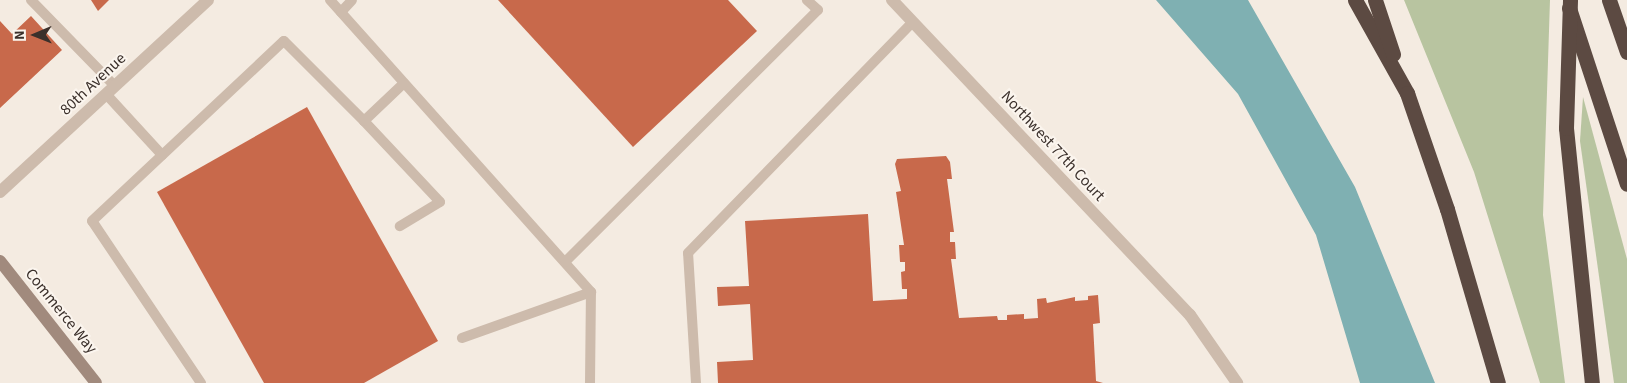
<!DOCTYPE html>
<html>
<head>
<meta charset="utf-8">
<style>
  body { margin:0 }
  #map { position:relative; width:1627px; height:383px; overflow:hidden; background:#f4ebe1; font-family:"Source Sans 3",sans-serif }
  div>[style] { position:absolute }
  .green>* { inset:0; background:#b8c4a0 }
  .water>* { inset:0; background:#7fb0b2 }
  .building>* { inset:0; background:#c8694b }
  .lane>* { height:10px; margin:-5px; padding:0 5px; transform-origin:5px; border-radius:5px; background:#cdbbac }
  .street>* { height:12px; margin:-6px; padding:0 6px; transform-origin:6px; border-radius:6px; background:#cdbbac }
  .secondary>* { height:12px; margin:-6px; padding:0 6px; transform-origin:6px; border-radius:6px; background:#a18a7d }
  .highway>* { height:15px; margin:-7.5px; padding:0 7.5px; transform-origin:7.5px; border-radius:7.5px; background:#5c4a42 }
  .highway-bridge>* { height:15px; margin:-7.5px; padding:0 7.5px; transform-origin:7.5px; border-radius:7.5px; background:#5c4a42 }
  span { translate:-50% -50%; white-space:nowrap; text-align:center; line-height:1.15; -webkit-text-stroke:4px #fbf5ee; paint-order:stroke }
  .street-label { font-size:16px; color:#3b302b }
  .north { position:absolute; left:10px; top:10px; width:50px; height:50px; -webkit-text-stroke:4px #fbf5ee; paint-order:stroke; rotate:269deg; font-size:14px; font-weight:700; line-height:20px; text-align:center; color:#3b302b }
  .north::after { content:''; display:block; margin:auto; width:18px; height:22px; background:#3b302b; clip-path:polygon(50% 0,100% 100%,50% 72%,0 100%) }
</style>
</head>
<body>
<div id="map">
  <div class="green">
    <i style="clip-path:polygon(1404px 0,1550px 0,1543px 215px,1565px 383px,1540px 383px,1474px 172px)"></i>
    <i style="clip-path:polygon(1583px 97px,1627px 259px,1627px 383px,1614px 383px,1580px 141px)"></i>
  </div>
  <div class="water">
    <i style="clip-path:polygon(1156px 0,1248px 0,1355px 187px,1435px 383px,1360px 383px,1316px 235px,1238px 94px)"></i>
  </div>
  <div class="building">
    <i style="clip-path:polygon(91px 0,109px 0,98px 11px)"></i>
    <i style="clip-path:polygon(498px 0,728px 0,757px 31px,633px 147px)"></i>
    <i style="clip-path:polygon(31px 16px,62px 50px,0 108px,0 21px,12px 34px)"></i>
    <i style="clip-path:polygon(307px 107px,438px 341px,364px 383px,264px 383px,157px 192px)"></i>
    <i style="clip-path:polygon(946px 156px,950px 162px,952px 179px,947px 179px,954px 232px,950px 232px,950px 242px,955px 242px,956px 259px,951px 259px,959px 318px,997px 316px,998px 320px,1007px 320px,1007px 315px,1024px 314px,1024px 319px,1038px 318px,1037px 299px,1046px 298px,1047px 303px,1075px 297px,1075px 301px,1088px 300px,1088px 296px,1098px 295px,1100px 323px,1093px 324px,1096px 381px,1103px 383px,718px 383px,717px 362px,753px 360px,750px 304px,718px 306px,717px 287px,749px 286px,745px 221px,868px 214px,873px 301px,907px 299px,907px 289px,902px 289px,901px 272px,905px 271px,905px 262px,900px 262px,899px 245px,904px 245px,896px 192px,901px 191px,895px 164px,897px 159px)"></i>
  </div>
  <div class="lane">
    <i style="left:31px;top:0;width:120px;rotate:45.7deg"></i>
    <i style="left:330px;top:0;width:392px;rotate:48.2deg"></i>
    <i style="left:591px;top:292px;width:137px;rotate:160.4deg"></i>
    <i style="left:341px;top:12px;width:16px;rotate:-47deg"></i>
    <i style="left:106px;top:94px;width:83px;rotate:47.4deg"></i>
    <i style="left:364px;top:121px;width:111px;rotate:46.8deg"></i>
    <i style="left:440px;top:202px;width:47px;rotate:149deg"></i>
    <i style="left:565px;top:262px;width:357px;rotate:-44.9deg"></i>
    <i style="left:818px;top:10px;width:15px;rotate:-138deg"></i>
    <i style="left:201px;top:383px;width:195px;rotate:-123.9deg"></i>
    <i style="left:92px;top:221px;width:263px;rotate:-43.2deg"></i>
    <i style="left:284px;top:41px;width:113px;rotate:45deg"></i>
    <i style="left:364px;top:121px;width:55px;rotate:-43.5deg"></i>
    <i style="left:590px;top:383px;width:91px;rotate:-89.4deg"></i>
    <i style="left:696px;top:383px;width:130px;rotate:-93.5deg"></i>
    <i style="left:688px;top:253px;width:322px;rotate:-45.8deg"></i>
  </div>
  <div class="street">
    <i style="left:892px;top:0;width:434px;rotate:46.6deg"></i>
    <i style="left:1190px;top:315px;width:83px;rotate:55.3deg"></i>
    <i style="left:0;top:192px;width:283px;rotate:-42.7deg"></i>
  </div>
  <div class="secondary">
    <i style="left:0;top:261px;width:155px;rotate:51.8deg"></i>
  </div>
  <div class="highway">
    <i style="left:1355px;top:0;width:107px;rotate:60.8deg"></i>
    <i style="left:1407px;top:93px;width:123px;rotate:71deg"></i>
    <i style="left:1447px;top:209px;width:181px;rotate:73.7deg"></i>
    <i style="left:1375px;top:0;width:57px;rotate:71.6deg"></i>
    <i style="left:1609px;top:0;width:55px;rotate:70.9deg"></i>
    <i style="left:1569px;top:8px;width:185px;rotate:71.8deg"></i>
    <i style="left:1566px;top:128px;width:256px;rotate:84.2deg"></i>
  </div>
  <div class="highway-bridge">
    <i style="left:1566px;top:128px;width:128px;rotate:-88.2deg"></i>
  </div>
  <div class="street-label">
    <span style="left:93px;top:84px;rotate:-43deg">80th Avenue</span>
    <span style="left:1053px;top:146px;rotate:47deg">Northwest 77th Court</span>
    <span style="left:61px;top:311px;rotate:51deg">Commerce Way</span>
  </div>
  <div class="north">N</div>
</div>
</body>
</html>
